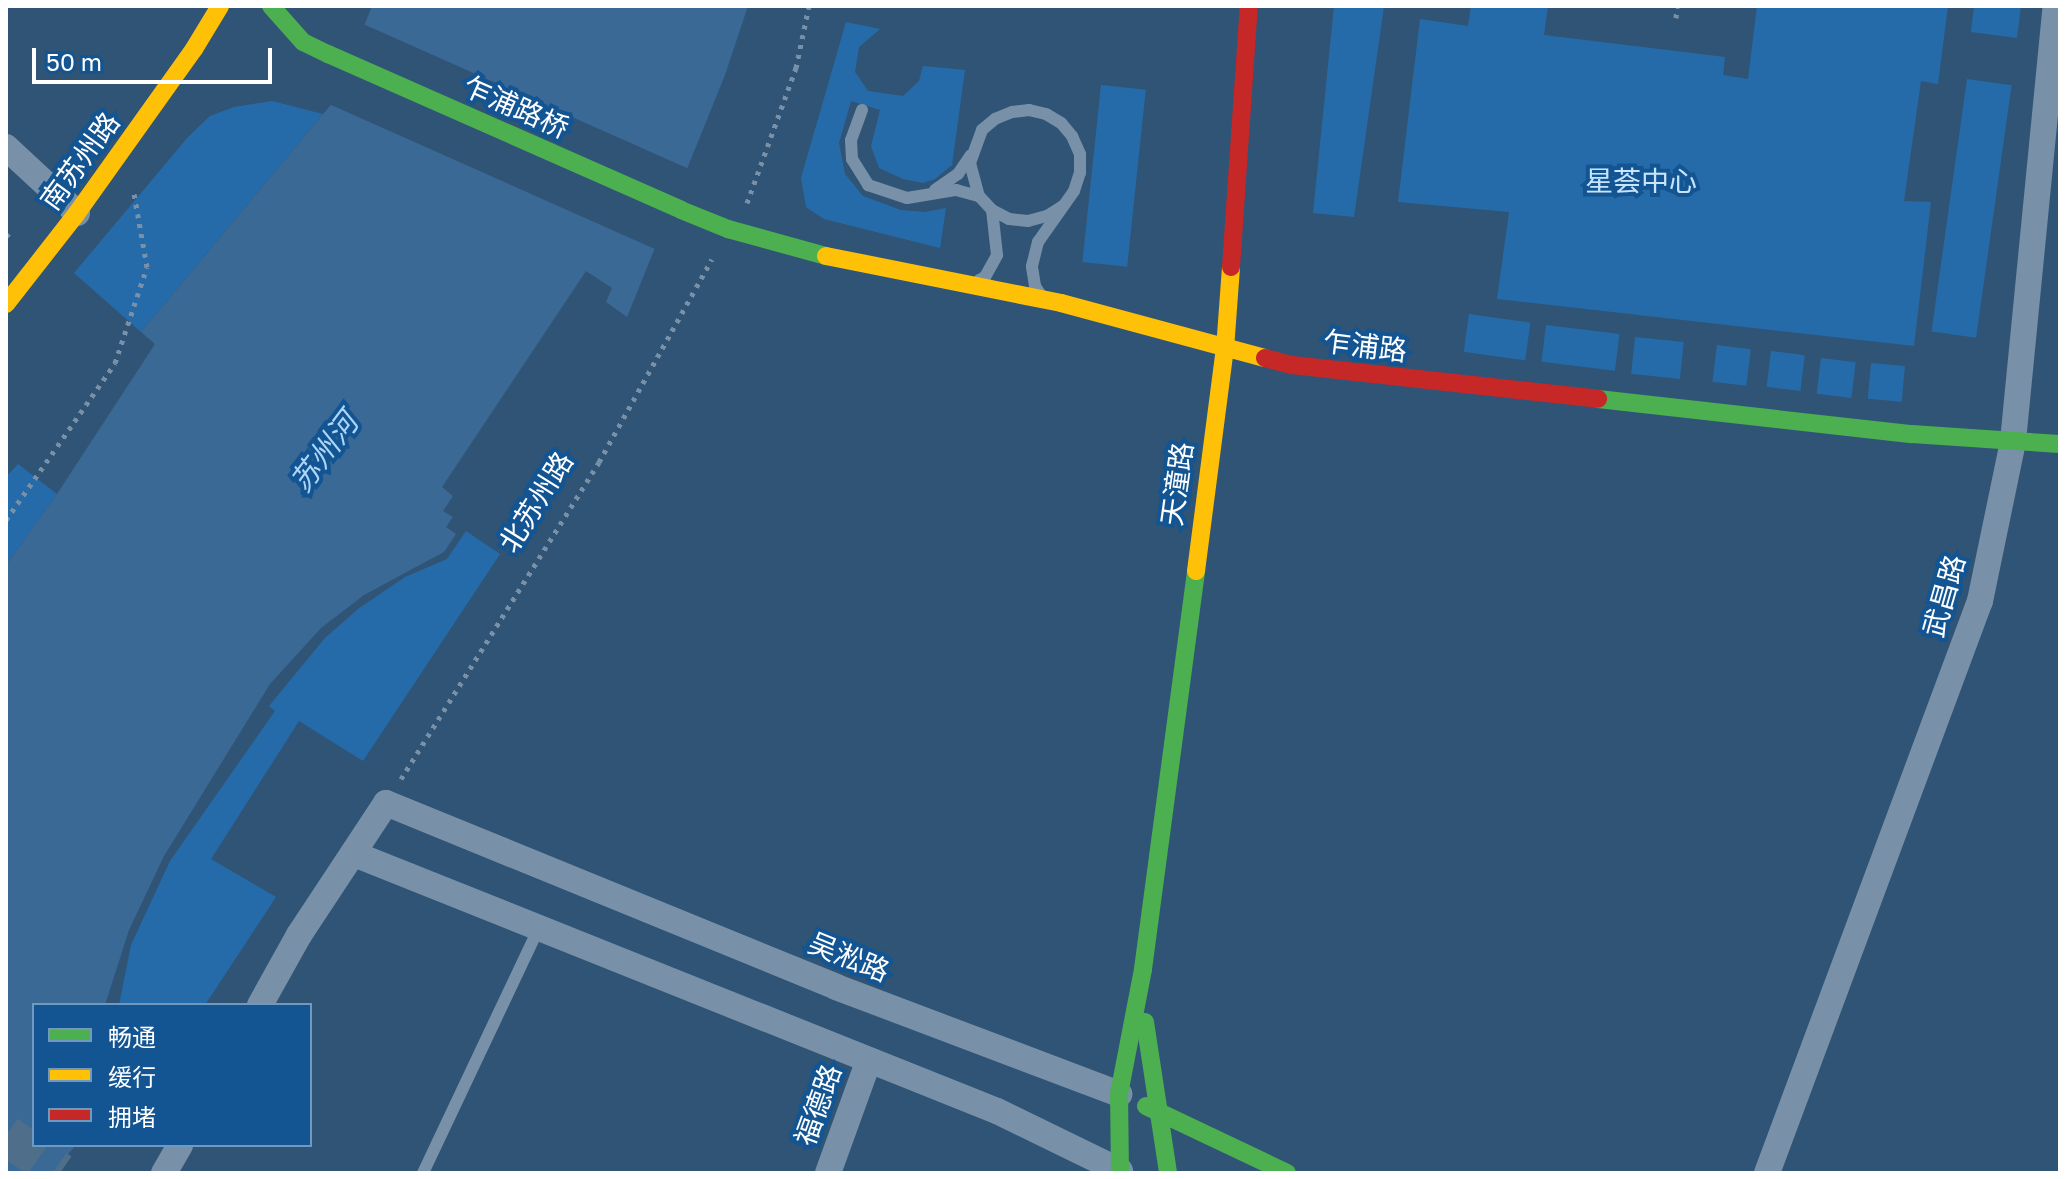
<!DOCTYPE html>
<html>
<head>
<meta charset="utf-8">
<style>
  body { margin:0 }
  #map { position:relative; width:2066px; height:1179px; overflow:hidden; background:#305475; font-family:"Golos Text","Noto Sans SC",sans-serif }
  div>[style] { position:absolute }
  .green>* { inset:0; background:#266ba9; transform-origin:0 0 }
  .water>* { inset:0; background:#3b6995 }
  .pier>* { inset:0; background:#305475; transform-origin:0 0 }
  .primary-tunnel>* { height:40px; margin-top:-20px; transform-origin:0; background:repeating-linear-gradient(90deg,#4f6e8a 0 40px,transparent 0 60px) }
  .path>* { height:5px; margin-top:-2.5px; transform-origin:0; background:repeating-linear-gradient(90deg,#7891a8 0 4px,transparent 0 10px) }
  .lane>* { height:12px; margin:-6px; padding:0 6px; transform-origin:6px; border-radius:6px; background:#7891a8 }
  .street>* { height:26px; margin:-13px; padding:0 13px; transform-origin:13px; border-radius:13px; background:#7891a8 }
  .fast>* { height:18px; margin:-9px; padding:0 9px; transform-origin:9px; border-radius:9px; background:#4caf50 }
  .slow>* { height:18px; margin:-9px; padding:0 9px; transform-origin:9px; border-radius:9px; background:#ffc107 }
  .jam>* { height:18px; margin:-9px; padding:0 9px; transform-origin:9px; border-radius:9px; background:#c62828 }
  span { translate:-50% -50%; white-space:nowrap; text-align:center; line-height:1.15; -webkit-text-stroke:8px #135592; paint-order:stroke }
  .street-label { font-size:28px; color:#fff }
  .park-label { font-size:28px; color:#c7e4fd }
  .water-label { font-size:30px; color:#acd5f9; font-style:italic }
  .frame { position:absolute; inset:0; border:8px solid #fff; pointer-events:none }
  .legend { position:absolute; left:32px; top:1003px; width:280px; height:144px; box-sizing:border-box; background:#135592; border:2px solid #7199be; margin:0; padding:10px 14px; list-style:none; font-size:24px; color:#fff }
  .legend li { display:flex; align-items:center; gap:16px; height:40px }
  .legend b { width:40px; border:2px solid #7199be }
  .scale { position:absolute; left:32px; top:48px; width:240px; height:36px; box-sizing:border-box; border:4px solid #fff; border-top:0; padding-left:10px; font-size:24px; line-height:28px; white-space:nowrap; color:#fff; -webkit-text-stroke:6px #135592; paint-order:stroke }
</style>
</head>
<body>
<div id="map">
  <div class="green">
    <i style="clip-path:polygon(1334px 6px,1384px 6px,1354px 217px,1313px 213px)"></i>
    <i style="clip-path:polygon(1471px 6px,1548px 6px,1544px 35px,1725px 57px,1723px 75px,1748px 79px,1757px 6px,1948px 6px,1938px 84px,1921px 81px,1904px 201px,1931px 202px,1914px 346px,1497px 299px,1509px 212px,1398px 202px,1420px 19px,1468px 26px)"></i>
    <i style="clip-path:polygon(1974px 6px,2021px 6px,2017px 38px,1971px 32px)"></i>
    <i style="clip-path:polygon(846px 22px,880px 29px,859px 47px,855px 72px,868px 91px,903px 96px,919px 81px,923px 66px,965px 70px,952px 165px,935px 179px,923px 183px,903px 179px,879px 168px,871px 146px,880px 110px,851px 101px,839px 143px,845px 174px,863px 196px,901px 210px,925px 212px,946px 208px,940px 248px,824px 219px,806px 207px,801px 178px)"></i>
    <i style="left:1967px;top:79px;width:45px;height:255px;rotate:8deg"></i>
    <i style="left:1101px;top:85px;width:45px;height:178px;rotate:6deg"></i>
    <i style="clip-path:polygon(272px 101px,323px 114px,141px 332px,74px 273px,188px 137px,210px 116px,234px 107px)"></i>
    <i style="left:1469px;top:314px;width:62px;height:38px;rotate:8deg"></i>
    <i style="left:1546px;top:325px;width:74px;height:37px;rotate:7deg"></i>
    <i style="left:1635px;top:337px;width:49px;height:37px;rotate:6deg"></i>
    <i style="left:1717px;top:345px;width:34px;height:37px;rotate:7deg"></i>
    <i style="left:1771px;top:351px;width:34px;height:36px;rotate:7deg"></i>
    <i style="left:1821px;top:358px;width:35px;height:36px;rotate:7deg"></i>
    <i style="left:1871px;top:363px;width:34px;height:36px;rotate:5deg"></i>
    <i style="clip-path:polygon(18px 464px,57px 494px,6px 565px,6px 477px)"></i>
    <i style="clip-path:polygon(466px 531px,500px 554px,363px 761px,299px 721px,211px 859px,276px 897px,205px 1005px,119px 1005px,131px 945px,170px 861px,275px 711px,269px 706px,325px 638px,358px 609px,405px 577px,447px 559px)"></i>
  </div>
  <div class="water">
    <i style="clip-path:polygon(372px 6px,748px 6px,725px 75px,627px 317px,606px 302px,612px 288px,586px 271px,442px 487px,453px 496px,443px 511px,453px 517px,446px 527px,456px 534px,444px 552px,364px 595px,321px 628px,270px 684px,164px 856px,129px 930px,105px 1005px,34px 1005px,34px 1145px,76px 1145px,52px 1173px,6px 1173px,6px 565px,57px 494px,155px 344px,141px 332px,334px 101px)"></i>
  </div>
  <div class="pier">
    <i style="left:361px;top:23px;width:361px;height:87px;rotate:24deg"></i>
  </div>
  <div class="primary-tunnel">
    <i style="left:6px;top:1135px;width:66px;rotate:35.1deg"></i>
  </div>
  <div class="path">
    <i style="left:1676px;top:18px;width:12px;rotate:-85deg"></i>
    <i style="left:747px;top:203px;width:144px;rotate:-70.1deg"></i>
    <i style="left:796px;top:68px;width:63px;rotate:-78.2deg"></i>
    <i style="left:6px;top:234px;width:6px;rotate:45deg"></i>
    <i style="left:6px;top:520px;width:191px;rotate:-55.2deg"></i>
    <i style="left:115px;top:363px;width:101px;rotate:-71.6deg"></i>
    <i style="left:147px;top:267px;width:75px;rotate:-100deg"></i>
    <i style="left:401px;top:779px;width:374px;rotate:-58deg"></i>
    <i style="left:599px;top:462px;width:232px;rotate:-60.9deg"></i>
  </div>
  <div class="lane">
    <i style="left:862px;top:110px;width:32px;rotate:110deg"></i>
    <i style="left:851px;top:140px;width:19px;rotate:87deg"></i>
    <i style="left:852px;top:159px;width:31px;rotate:58deg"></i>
    <i style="left:868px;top:185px;width:41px;rotate:18.4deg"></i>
    <i style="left:907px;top:198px;width:50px;rotate:-9.3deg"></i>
    <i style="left:956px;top:190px;width:24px;rotate:15deg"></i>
    <i style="left:935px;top:190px;width:28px;rotate:-35deg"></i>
    <i style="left:958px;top:174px;width:22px;rotate:-56deg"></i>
    <i style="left:979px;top:280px;width:7px;rotate:-27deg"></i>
    <i style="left:985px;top:277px;width:25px;rotate:-61deg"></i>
    <i style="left:997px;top:255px;width:45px;rotate:-96.3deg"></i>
    <i style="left:1040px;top:294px;width:9px;rotate:-122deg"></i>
    <i style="left:1035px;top:286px;width:20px;rotate:-99deg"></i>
    <i style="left:1032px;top:266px;width:25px;rotate:-76deg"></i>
    <i style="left:1038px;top:242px;width:62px;rotate:-54.8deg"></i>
    <i style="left:1074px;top:191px;width:19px;rotate:-72deg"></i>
    <i style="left:1080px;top:173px;width:19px;rotate:-90deg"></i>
    <i style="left:1080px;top:154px;width:20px;rotate:-114deg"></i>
    <i style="left:1072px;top:136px;width:17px;rotate:-130deg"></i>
    <i style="left:1061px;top:123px;width:17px;rotate:-149deg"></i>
    <i style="left:1046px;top:114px;width:17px;rotate:-167deg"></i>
    <i style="left:1029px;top:110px;width:17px;rotate:173deg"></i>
    <i style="left:1012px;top:112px;width:18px;rotate:158deg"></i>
    <i style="left:995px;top:119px;width:17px;rotate:140deg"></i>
    <i style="left:982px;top:130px;width:35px;rotate:110deg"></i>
    <i style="left:970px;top:163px;width:34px;rotate:75deg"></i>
    <i style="left:979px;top:196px;width:19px;rotate:47deg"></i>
    <i style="left:992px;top:210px;width:19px;rotate:28deg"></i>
    <i style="left:1009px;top:219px;width:19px;rotate:6deg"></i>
    <i style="left:1028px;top:221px;width:20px;rotate:-15deg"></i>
    <i style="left:1047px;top:216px;width:19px;rotate:-32deg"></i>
    <i style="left:423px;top:1173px;width:271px;rotate:-64.7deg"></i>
  </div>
  <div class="street">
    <i style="left:6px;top:147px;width:97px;rotate:42.9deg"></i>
    <i style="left:354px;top:854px;width:692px;rotate:21.79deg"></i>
    <i style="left:997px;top:1111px;width:137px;rotate:26deg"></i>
    <i style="left:260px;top:1005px;width:80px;rotate:-60.9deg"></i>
    <i style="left:299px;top:935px;width:158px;rotate:-56.6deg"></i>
    <i style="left:386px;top:803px;width:486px;rotate:22.2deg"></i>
    <i style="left:836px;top:987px;width:303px;rotate:20.7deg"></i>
    <i style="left:164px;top:1173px;width:32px;rotate:-60deg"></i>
    <i style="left:828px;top:1173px;width:120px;rotate:-70.1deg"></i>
    <i style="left:1767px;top:1173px;width:610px;rotate:-69.58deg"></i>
    <i style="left:1980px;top:601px;width:163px;rotate:-78.3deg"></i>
    <i style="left:2013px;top:441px;width:437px;rotate:-84.4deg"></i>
  </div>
  <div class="fast">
    <i style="left:271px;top:6px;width:48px;rotate:48.4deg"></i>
    <i style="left:303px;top:42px;width:28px;rotate:26deg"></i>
    <i style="left:328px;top:54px;width:386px;rotate:23.8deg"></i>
    <i style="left:681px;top:210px;width:51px;rotate:22deg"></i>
    <i style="left:728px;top:229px;width:102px;rotate:15.4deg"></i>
    <i style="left:1598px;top:399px;width:316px;rotate:6.4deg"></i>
    <i style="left:1912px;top:434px;width:148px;rotate:3.9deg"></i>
    <i style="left:1145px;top:1022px;width:153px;rotate:81.3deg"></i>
    <i style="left:1146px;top:1106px;width:156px;rotate:25.4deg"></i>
    <i style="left:1120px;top:1173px;width:79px;rotate:-90.7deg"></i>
    <i style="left:1119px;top:1094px;width:127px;rotate:-79.1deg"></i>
    <i style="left:1143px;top:969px;width:402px;rotate:-82.4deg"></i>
  </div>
  <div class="slow">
    <i style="left:826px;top:256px;width:240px;rotate:11.3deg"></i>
    <i style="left:1061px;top:303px;width:211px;rotate:15.1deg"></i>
    <i style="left:6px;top:304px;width:115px;rotate:-52deg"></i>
    <i style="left:77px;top:213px;width:201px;rotate:-54.5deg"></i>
    <i style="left:194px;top:49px;width:50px;rotate:-58.8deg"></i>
    <i style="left:1196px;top:571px;width:224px;rotate:-82.6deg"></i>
    <i style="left:1225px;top:349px;width:82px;rotate:-85.8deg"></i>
  </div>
  <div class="jam">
    <i style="left:1231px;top:267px;width:262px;rotate:-86.1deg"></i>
    <i style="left:1265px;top:358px;width:28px;rotate:15deg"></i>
    <i style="left:1292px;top:365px;width:308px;rotate:6.3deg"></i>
  </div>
  <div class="street-label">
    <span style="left:516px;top:107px;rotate:24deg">乍浦路桥</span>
    <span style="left:80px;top:161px;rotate:-54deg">南苏州路</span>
    <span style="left:1365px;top:346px;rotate:7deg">乍浦路</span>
    <span style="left:1177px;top:484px;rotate:-82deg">天潼路</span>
    <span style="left:536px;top:502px;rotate:-58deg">北苏州路</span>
    <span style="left:1944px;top:596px;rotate:-74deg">武昌路</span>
    <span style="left:849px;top:957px;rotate:22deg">吴淞路</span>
    <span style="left:818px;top:1105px;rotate:-70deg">福德路</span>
  </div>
  <div class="park-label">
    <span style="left:1641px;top:181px">星荟中心</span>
  </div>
  <div class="water-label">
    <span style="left:324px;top:452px;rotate:-53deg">苏州河</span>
  </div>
  <div class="frame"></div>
  <ul class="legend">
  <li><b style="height:10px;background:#4caf50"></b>畅通</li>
  <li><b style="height:10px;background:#ffc107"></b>缓行</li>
  <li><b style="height:10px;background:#c62828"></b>拥堵</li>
  </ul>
  <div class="scale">50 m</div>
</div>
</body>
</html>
